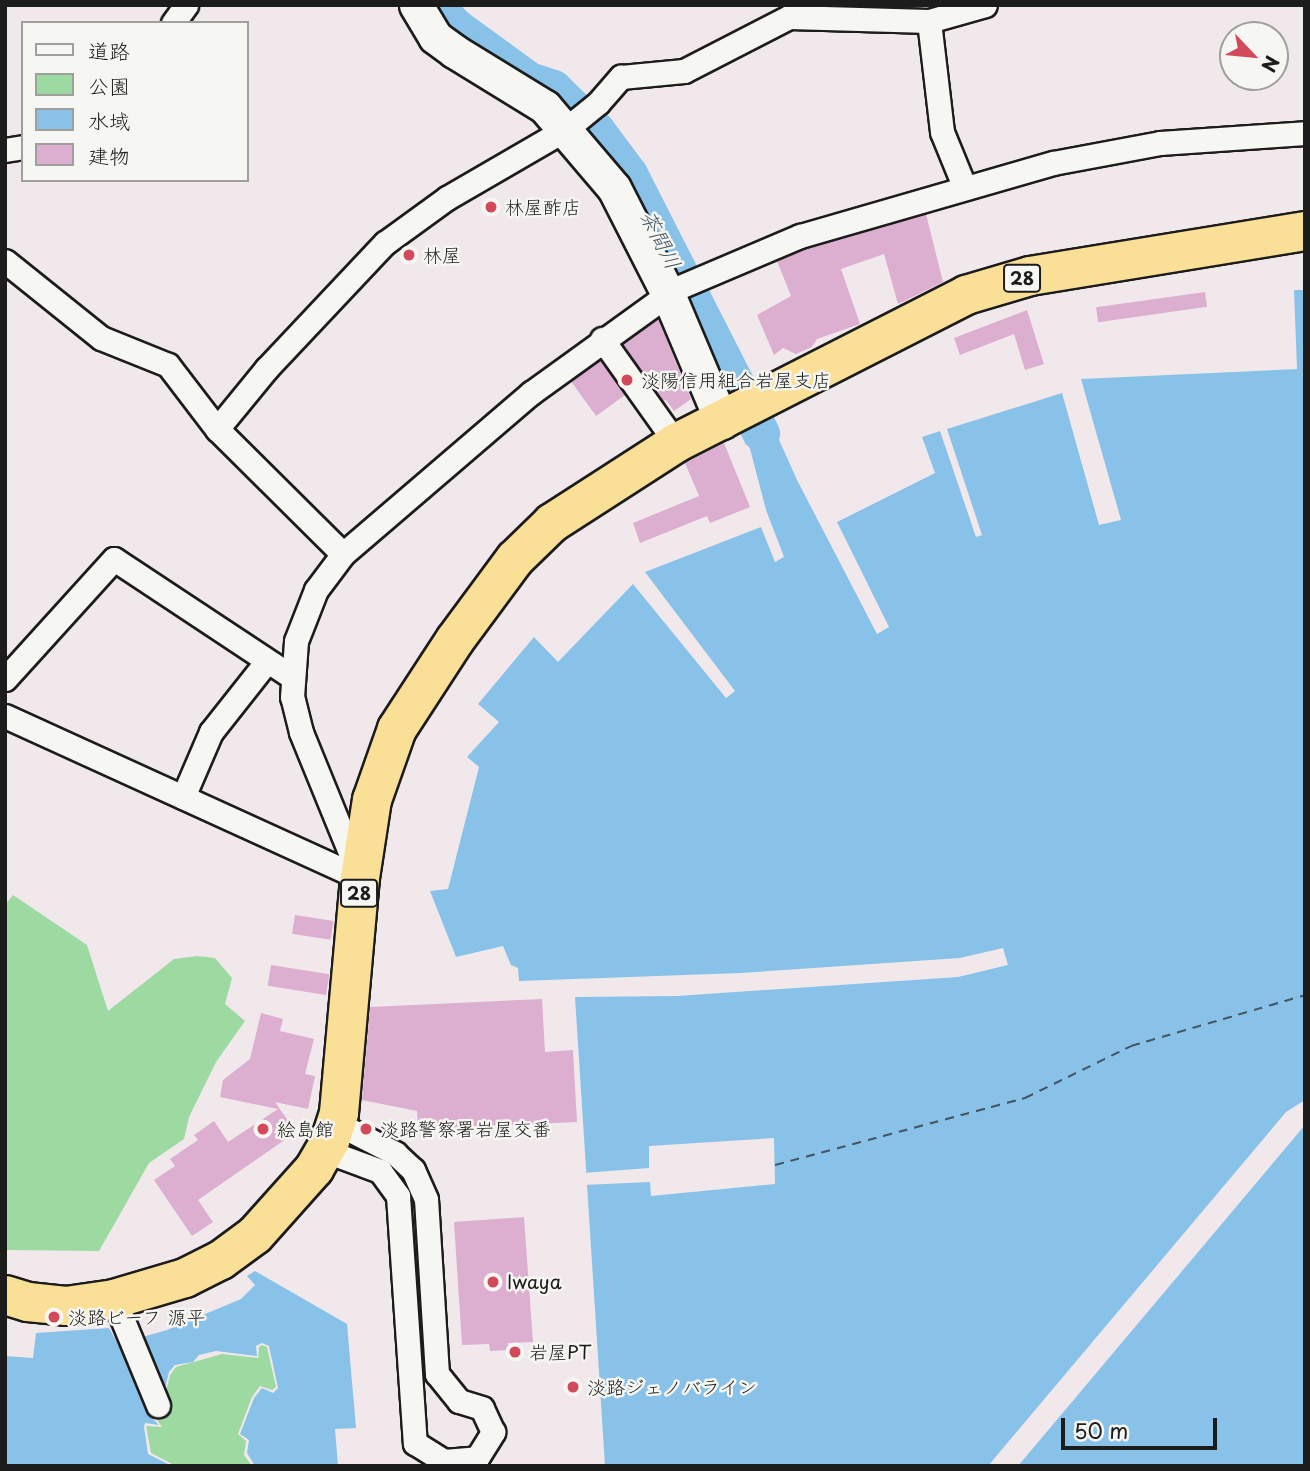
<!DOCTYPE html>
<html>
<head>
<meta charset="utf-8">
<style>
  body { margin:0 }
  #map { position:relative; width:1310px; height:1471px; overflow:hidden; background:#f1e8eb; font-family:"Playpen Sans","Klee One",sans-serif }
  div>[style] { position:absolute }
  .green>* { inset:0; background:#9cdaa2 }
  .water>* { inset:0; background:#89c2e8 }
  .pier>* { inset:0; background:#f1e8eb }
  .river>* { height:37px; margin:-18.5px; padding:0 18.5px; transform-origin:18.5px; border-radius:18.5px; background:#89c2e8 }
  .ferry>* { height:2px; margin-top:-1px; transform-origin:0; background:repeating-linear-gradient(90deg,#425663 0 9px,transparent 0 16px) }
  .building>* { inset:0; background:#dcaed0; transform-origin:0 0 }
  .roads { filter:drop-shadow(2px 0 #1c1c1c) drop-shadow(-2px 0 #1c1c1c) drop-shadow(0 2px #1c1c1c) drop-shadow(0 -2px #1c1c1c) }
  .street>* { height:23px; margin:-11.5px; padding:0 11.5px; transform-origin:11.5px; border-radius:11.5px; background:#f6f6f2 }
  .secondary>* { height:33px; margin:-16.5px; padding:0 16.5px; transform-origin:16.5px; border-radius:16.5px; background:#f6f6f2 }
  .highway>* { height:38px; margin:-19px; padding:0 19px; transform-origin:19px; border-radius:19px; background:#fadf96 }
  .dots>* { width:19px; height:19px; translate:-50% -50%; box-sizing:border-box; border:4px solid #f6f6f2; border-radius:50% }
  span { translate:-50% -50%; white-space:nowrap; text-align:center; line-height:1.15; -webkit-text-stroke:5px #f6f6f2; paint-order:stroke }
  .shield-label span { padding:2px 5px; background:#f6f6f2; border:2px solid; border-radius:5px; -webkit-text-stroke-width:0 }
  .shield-label { font-size:18px; color:#1c1c1c; font-weight:700 }
  .poi-label { font-size:19px; color:#1c1c1c }
  .left { translate:0 -50%; text-align:left }
  .water-label { font-size:21px; color:#425663; font-style:italic }
  .frame { position:absolute; inset:0; border:7px solid #1c1c1c; pointer-events:none }
  .legend { position:absolute; left:21px; top:21px; width:228px; height:161px; box-sizing:border-box; background:#f6f6f2; border:2px solid #9f9f9c; margin:0; padding:9px 12px; list-style:none; font-size:21px; color:#1c1c1c }
  .legend li { display:flex; align-items:center; gap:14px; height:35px }
  .legend b { width:35px; border:2px solid #9f9f9c }
  .north { position:absolute; left:1219px; top:21px; width:70px; height:70px; box-sizing:border-box; background:#f6f6f2; border:2px solid #9f9f9c; border-radius:50%; rotate:116deg; font-size:19px; font-weight:700; line-height:28px; text-align:center; color:#1c1c1c }
  .north::after { content:''; display:block; margin:auto; width:24px; height:32px; background:#d1495b; clip-path:polygon(50% 0,100% 100%,50% 72%,0 100%) }
  .scale { position:absolute; left:1061px; top:1418px; width:156px; height:32px; box-sizing:border-box; border:4px solid #1c1c1c; border-top:0; padding-left:9px; font-size:21px; line-height:24px; white-space:nowrap; color:#1c1c1c; -webkit-text-stroke:5px #f6f6f2; paint-order:stroke }
</style>
</head>
<body>
<div id="map">
  <div class="green">
    <i style="clip-path:polygon(13px 895px,87px 945px,108px 1011px,174px 959px,197px 956px,215px 958px,232px 978px,225px 1004px,245px 1021px,216px 1062px,189px 1117px,184px 1139px,149px 1163px,99px 1251px,5px 1250px,5px 905px)"></i>
    <i style="clip-path:polygon(262px 1345px,267px 1347px,276px 1387px,272px 1390px,260px 1386px,252px 1397px,238px 1434px,246px 1441px,244px 1455px,252px 1466px,176px 1466px,151px 1453px,146px 1426px,162px 1427px,155px 1417px,169px 1410px,165px 1396px,170px 1375px,176px 1367px,222px 1354px,258px 1358px,259px 1347px)"></i>
  </div>
  <div class="water">
    <i style="clip-path:polygon(1294px 290px,1305px 290px,1305px 1466px,605px 1466px,575px 997px,677px 996px,958px 977px,1008px 965px,1003px 948px,960px 958px,741px 973px,519px 981px,518px 968px,511px 965px,503px 946px,456px 957px,430px 891px,448px 889px,479px 767px,467px 757px,499px 722px,478px 704px,534px 637px,558px 662px,633px 584px,726px 698px,735px 691px,645px 572px,761px 527px,775px 562px,784px 557px,766px 510px,749px 445px,746px 445px,739px 430px,768px 415px,797px 480px,877px 634px,889px 627px,837px 522px,935px 473px,922px 437px,940px 431px,976px 537px,982px 535px,947px 429px,1062px 393px,1099px 525px,1121px 520px,1081px 379px,1297px 369px)"></i>
    <i style="clip-path:polygon(255px 1271px,347px 1324px,356px 1428px,335px 1429px,338px 1466px,255px 1466px,247px 1453px,249px 1440px,240px 1434px,254px 1398px,262px 1388px,273px 1393px,278px 1388px,269px 1346px,262px 1343px,256px 1346px,257px 1356px,216px 1351px,199px 1355px,193px 1362px,175px 1365px,169px 1372px,163px 1397px,154px 1399px,153px 1419px,159px 1425px,145px 1423px,144px 1427px,148px 1454px,172px 1466px,5px 1466px,5px 1356px,33px 1358px,36px 1333px,109px 1328px,118px 1344px,167px 1330px,241px 1299px,255px 1285px,247px 1276px)"></i>
  </div>
  <div class="pier">
    <i style="clip-path:polygon(1305px 1100px,1305px 1125px,1018px 1466px,988px 1466px,1286px 1112px)"></i>
    <i style="clip-path:polygon(774px 1138px,775px 1184px,651px 1196px,650px 1182px,583px 1185px,583px 1173px,649px 1168px,649px 1146px)"></i>
  </div>
  <div class="river">
    <i style="left:434px;top:5px;width:31px;rotate:45deg"></i>
    <i style="left:456px;top:27px;width:90px;rotate:36deg"></i>
    <i style="left:529px;top:80px;width:25px;rotate:18deg"></i>
    <i style="left:553px;top:88px;width:62px;rotate:44.3deg"></i>
    <i style="left:597px;top:131px;width:54px;rotate:53.3deg"></i>
    <i style="left:629px;top:174px;width:291px;rotate:63deg"></i>
  </div>
  <div class="ferry">
    <i style="left:775px;top:1165px;width:259px;rotate:-15deg"></i>
    <i style="left:1025px;top:1098px;width:118px;rotate:-26.1deg"></i>
    <i style="left:1131px;top:1046px;width:181px;rotate:-16.3deg"></i>
  </div>
  <div class="building">
    <i style="clip-path:polygon(926px 214px,943px 282px,898px 304px,884px 254px,841px 269px,860px 324px,817px 339px,812px 347px,796px 354px,783px 348px,774px 355px,757px 315px,791px 296px,777px 261px,805px 249px)"></i>
    <i style="left:1205px;top:292px;width:15px;height:110px;rotate:82deg"></i>
    <i style="clip-path:polygon(1027px 310px,1044px 364px,1025px 370px,1014px 334px,960px 355px,954px 338px)"></i>
    <i style="clip-path:polygon(658px 319px,691px 399px,674px 411px,666px 400px,663px 401px,623px 344px)"></i>
    <i style="left:600px;top:360px;width:43px;height:36px;rotate:54deg"></i>
    <i style="clip-path:polygon(724px 443px,750px 507px,710px 523px,707px 516px,640px 543px,633px 523px,699px 496px,685px 463px)"></i>
    <i style="left:295px;top:915px;width:39px;height:19px;rotate:9deg"></i>
    <i style="left:271px;top:965px;width:59px;height:21px;rotate:9deg"></i>
    <i style="clip-path:polygon(542px 999px,545px 1052px,573px 1050px,577px 1122px,418px 1129px,417px 1111px,362px 1100px,370px 1007px)"></i>
    <i style="clip-path:polygon(261px 1013px,283px 1019px,280px 1031px,314px 1039px,305px 1074px,315px 1076px,308px 1109px,275px 1102px,296px 1132px,198px 1200px,213px 1222px,192px 1236px,154px 1180px,175px 1166px,170px 1159px,198px 1140px,194px 1135px,214px 1121px,228px 1142px,278px 1109px,220px 1097px,223px 1080px,250px 1059px)"></i>
    <i style="clip-path:polygon(524px 1217px,533px 1342px,508px 1343px,509px 1350px,490px 1351px,489px 1344px,462px 1345px,454px 1222px)"></i>
  </div>
  <div class="roads">
    <div class="street">
      <i style="left:929px;top:21px;width:112px;rotate:83.3deg"></i>
      <i style="left:942px;top:132px;width:58px;rotate:67.8deg"></i>
      <i style="left:173px;top:23px;width:22px;rotate:-54deg"></i>
      <i style="left:5px;top:150px;width:18px;rotate:-9deg"></i>
      <i style="left:5px;top:261px;width:123px;rotate:38.7deg"></i>
      <i style="left:101px;top:338px;width:72px;rotate:21.9deg"></i>
      <i style="left:168px;top:365px;width:81px;rotate:52.6deg"></i>
      <i style="left:217px;top:429px;width:177px;rotate:44.8deg"></i>
      <i style="left:602px;top:339px;width:128px;rotate:54.6deg"></i>
      <i style="left:217px;top:429px;width:79px;rotate:-50.7deg"></i>
      <i style="left:267px;top:368px;width:172px;rotate:-46.7deg"></i>
      <i style="left:385px;top:243px;width:77px;rotate:-36deg"></i>
      <i style="left:447px;top:198px;width:138px;rotate:-30.1deg"></i>
      <i style="left:566px;top:129px;width:41px;rotate:-39.1deg"></i>
      <i style="left:598px;top:103px;width:35px;rotate:-49deg"></i>
      <i style="left:621px;top:77px;width:63px;rotate:-5.4deg"></i>
      <i style="left:684px;top:71px;width:118px;rotate:-27.2deg"></i>
      <i style="left:789px;top:17px;width:140px;rotate:1.6deg"></i>
      <i style="left:929px;top:21px;width:58px;rotate:-15.9deg"></i>
      <i style="left:5px;top:679px;width:162px;rotate:-47.8deg"></i>
      <i style="left:114px;top:559px;width:214px;rotate:33.5deg"></i>
      <i style="left:5px;top:716px;width:390px;rotate:24.5deg"></i>
      <i style="left:183px;top:797px;width:71px;rotate:-66.7deg"></i>
      <i style="left:211px;top:732px;width:90px;rotate:-51.7deg"></i>
      <i style="left:358px;top:872px;width:151px;rotate:-112.2deg"></i>
      <i style="left:301px;top:732px;width:36px;rotate:-104deg"></i>
      <i style="left:292px;top:697px;width:56px;rotate:-85.9deg"></i>
      <i style="left:296px;top:641px;width:55px;rotate:-68.6deg"></i>
      <i style="left:316px;top:590px;width:45px;rotate:-53.1deg"></i>
      <i style="left:343px;top:554px;width:248px;rotate:-40.6deg"></i>
      <i style="left:531px;top:393px;width:178px;rotate:-35.8deg"></i>
      <i style="left:675px;top:289px;width:136px;rotate:-23deg"></i>
      <i style="left:800px;top:236px;width:263px;rotate:-16.1deg"></i>
      <i style="left:1053px;top:163px;width:109px;rotate:-10.6deg"></i>
      <i style="left:1160px;top:143px;width:145px;rotate:-3.9deg"></i>
      <i style="left:326px;top:1151px;width:58px;rotate:20.3deg"></i>
      <i style="left:380px;top:1171px;width:31px;rotate:54deg"></i>
      <i style="left:398px;top:1196px;width:248px;rotate:86.1deg"></i>
      <i style="left:415px;top:1443px;width:34px;rotate:32deg"></i>
      <i style="left:444px;top:1461px;width:33px;rotate:-5deg"></i>
      <i style="left:477px;top:1458px;width:31px;rotate:-58deg"></i>
      <i style="left:493px;top:1432px;width:26px;rotate:-115deg"></i>
      <i style="left:482px;top:1408px;width:24px;rotate:-163deg"></i>
      <i style="left:459px;top:1401px;width:35px;rotate:-129deg"></i>
      <i style="left:437px;top:1374px;width:175px;rotate:-93.6deg"></i>
      <i style="left:426px;top:1199px;width:32px;rotate:-114deg"></i>
      <i style="left:413px;top:1170px;width:25px;rotate:-137deg"></i>
      <i style="left:395px;top:1153px;width:66px;rotate:-153deg"></i>
      <i style="left:114px;top:1299px;width:115px;rotate:67.5deg"></i>
    </div>
    <div class="secondary">
      <i style="left:416px;top:5px;width:37px;rotate:59deg"></i>
      <i style="left:435px;top:37px;width:24px;rotate:36deg"></i>
      <i style="left:454px;top:51px;width:107px;rotate:31.6deg"></i>
      <i style="left:545px;top:107px;width:106px;rotate:49.6deg"></i>
      <i style="left:614px;top:188px;width:119px;rotate:63deg"></i>
      <i style="left:668px;top:294px;width:139px;rotate:67.1deg"></i>
    </div>
    <div class="highway">
      <i style="left:5px;top:1295px;width:24px;rotate:17deg"></i>
      <i style="left:28px;top:1302px;width:38px;rotate:6deg"></i>
      <i style="left:66px;top:1306px;width:49px;rotate:-8.3deg"></i>
      <i style="left:114px;top:1299px;width:74px;rotate:-16.5deg"></i>
      <i style="left:185px;top:1278px;width:40px;rotate:-26.6deg"></i>
      <i style="left:221px;top:1260px;width:42px;rotate:-36.3deg"></i>
      <i style="left:255px;top:1235px;width:89px;rotate:-48.2deg"></i>
      <i style="left:314px;top:1169px;width:32px;rotate:-60deg"></i>
      <i style="left:330px;top:1141px;width:29px;rotate:-72deg"></i>
      <i style="left:339px;top:1113px;width:236px;rotate:-84.9deg"></i>
      <i style="left:360px;top:878px;width:79px;rotate:-81.3deg"></i>
      <i style="left:372px;top:800px;width:75px;rotate:-70.6deg"></i>
      <i style="left:397px;top:729px;width:106px;rotate:-56.9deg"></i>
      <i style="left:455px;top:640px;width:101px;rotate:-53.5deg"></i>
      <i style="left:515px;top:559px;width:52px;rotate:-44.2deg"></i>
      <i style="left:552px;top:523px;width:148px;rotate:-32.8deg"></i>
      <i style="left:676px;top:443px;width:326px;rotate:-27deg"></i>
      <i style="left:966px;top:295px;width:67px;rotate:-16.5deg"></i>
      <i style="left:1030px;top:276px;width:279px;rotate:-9.3deg"></i>
    </div>
  </div>
  <div class="dots">
    <i style="left:491px;top:207px;background:#d1495b"></i>
    <i style="left:409px;top:255px;background:#d1495b"></i>
    <i style="left:627px;top:380px;background:#d1495b"></i>
    <i style="left:263px;top:1129px;background:#d1495b"></i>
    <i style="left:366px;top:1129px;background:#d1495b"></i>
    <i style="left:493px;top:1282px;background:#d1495b"></i>
    <i style="left:54px;top:1317px;background:#d1495b"></i>
    <i style="left:515px;top:1352px;background:#d1495b"></i>
    <i style="left:573px;top:1387px;background:#d1495b"></i>
  </div>
  <div class="shield-label">
    <span style="left:1022px;top:278px">28</span>
    <span style="left:359px;top:893px">28</span>
  </div>
  <div class="poi-label">
    <span class="left" style="left:505px;top:207px">林屋酢店</span>
    <span class="left" style="left:423px;top:255px">林屋</span>
    <span class="left" style="left:641px;top:380px">淡陽信用組合岩屋支店</span>
    <span class="left" style="left:277px;top:1129px">絵島館</span>
    <span class="left" style="left:380px;top:1129px">淡路警察署岩屋交番</span>
    <span class="left" style="left:507px;top:1282px">Iwaya</span>
    <span class="left" style="left:68px;top:1317px">淡路ビーフ 源平</span>
    <span class="left" style="left:529px;top:1352px">岩屋PT</span>
    <span class="left" style="left:587px;top:1387px">淡路ジェノバライン</span>
  </div>
  <div class="water-label">
    <span style="left:662px;top:239px;rotate:63deg">茶間川</span>
  </div>
  <div class="frame"></div>
  <ul class="legend">
  <li><b style="height:9px;background:#f6f6f2"></b>道路</li>
  <li><b style="height:19px;background:#9cdaa2"></b>公園</li>
  <li><b style="height:19px;background:#89c2e8"></b>水域</li>
  <li><b style="height:19px;background:#dcaed0"></b>建物</li>
  </ul>
  <div class="north">N</div>
  <div class="scale">50 m</div>
</div>
</body>
</html>
